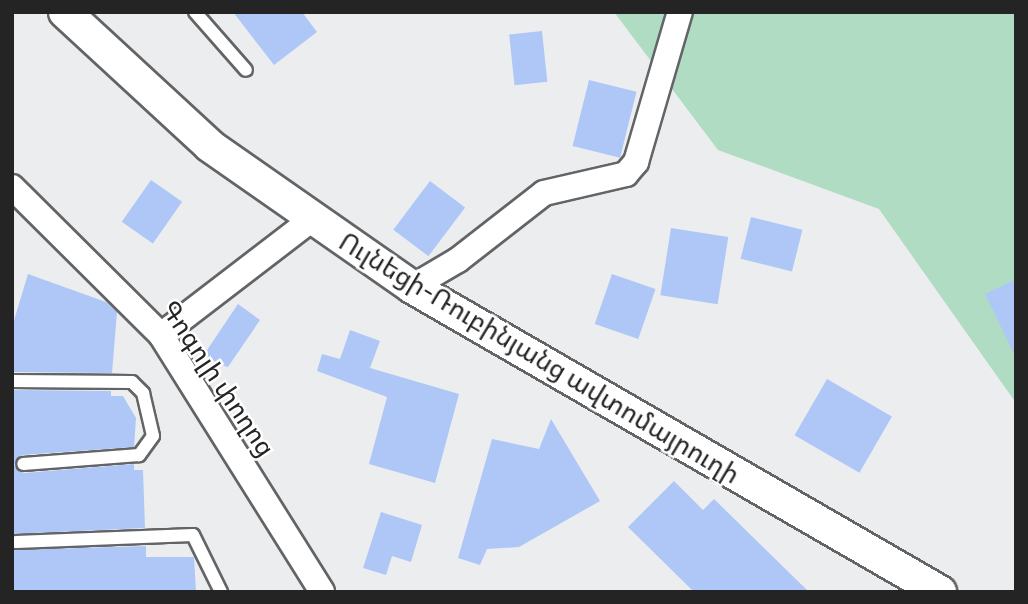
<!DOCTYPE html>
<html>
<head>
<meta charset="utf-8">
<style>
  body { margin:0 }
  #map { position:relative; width:1028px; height:604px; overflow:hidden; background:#ecedef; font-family:Commissioner,"Noto Sans Armenian",sans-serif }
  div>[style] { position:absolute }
  .green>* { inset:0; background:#afdcc2 }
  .building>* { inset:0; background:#afc7f7; transform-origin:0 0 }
  .roads { filter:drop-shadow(2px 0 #636466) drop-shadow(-2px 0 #636466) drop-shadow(0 2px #636466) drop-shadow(0 -2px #636466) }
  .service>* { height:12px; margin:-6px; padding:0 6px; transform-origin:6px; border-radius:6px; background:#fff }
  .minor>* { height:24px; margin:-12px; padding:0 12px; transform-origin:12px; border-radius:12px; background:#fff }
  .tertiary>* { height:32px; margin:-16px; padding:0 16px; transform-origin:16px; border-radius:16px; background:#fff }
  span { translate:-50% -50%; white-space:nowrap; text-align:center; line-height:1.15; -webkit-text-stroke:5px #fff; paint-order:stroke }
  .street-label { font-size:26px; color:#242425 }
  .frame { position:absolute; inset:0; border:14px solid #242425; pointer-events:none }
</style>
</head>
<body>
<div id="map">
  <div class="green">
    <i style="clip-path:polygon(614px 12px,1016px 12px,1016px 403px,879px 209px,718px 150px)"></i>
  </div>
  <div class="building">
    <i style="clip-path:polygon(233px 12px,302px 12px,317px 32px,274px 65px)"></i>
    <i style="left:542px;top:31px;width:51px;height:33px;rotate:84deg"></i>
    <i style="left:589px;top:80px;width:49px;height:68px;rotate:14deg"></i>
    <i style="left:151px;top:180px;width:38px;height:51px;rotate:35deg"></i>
    <i style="left:430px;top:181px;width:44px;height:61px;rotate:37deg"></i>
    <i style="left:751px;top:217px;width:53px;height:43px;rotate:14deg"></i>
    <i style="left:671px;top:228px;width:58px;height:68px;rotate:9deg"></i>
    <i style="clip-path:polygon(28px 274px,106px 302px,117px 312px,112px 373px,12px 372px,12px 327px)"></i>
    <i style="left:612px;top:274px;width:46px;height:53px;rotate:19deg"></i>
    <i style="clip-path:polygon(1016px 279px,1016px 358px,985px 294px)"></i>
    <i style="clip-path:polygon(238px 304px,260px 320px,228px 367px,201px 359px)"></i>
    <i style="clip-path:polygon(350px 330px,380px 341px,370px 368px,459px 394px,435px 483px,369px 464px,387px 397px,317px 371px,322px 354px,340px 359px)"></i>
    <i style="left:827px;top:379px;width:75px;height:65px;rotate:30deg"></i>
    <i style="clip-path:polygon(12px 390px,111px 391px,111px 396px,123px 396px,136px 418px,134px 447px,22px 455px,14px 465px,24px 473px,134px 464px,134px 470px,143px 470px,145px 528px,12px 534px)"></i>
    <i style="clip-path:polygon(551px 419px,600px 501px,519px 547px,487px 549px,480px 565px,458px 558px,492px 439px,539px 449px)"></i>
    <i style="clip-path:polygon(674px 481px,703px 510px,714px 499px,809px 592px,694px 592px,628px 527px)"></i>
    <i style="clip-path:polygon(381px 512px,422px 525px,411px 562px,392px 556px,386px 575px,363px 568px)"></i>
    <i style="clip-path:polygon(146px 546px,146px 557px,194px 557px,196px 592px,12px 592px,12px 550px)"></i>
  </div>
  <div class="roads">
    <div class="service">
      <i style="left:195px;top:12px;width:77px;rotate:48.7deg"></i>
      <i style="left:12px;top:381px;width:120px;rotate:0.5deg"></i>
      <i style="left:132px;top:382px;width:16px;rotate:45deg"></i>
      <i style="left:143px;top:393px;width:44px;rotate:76.9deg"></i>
      <i style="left:153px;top:436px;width:24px;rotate:126deg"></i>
      <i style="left:139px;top:455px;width:116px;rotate:175.6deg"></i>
      <i style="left:16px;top:542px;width:177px;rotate:-2.3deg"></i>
      <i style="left:193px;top:535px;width:64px;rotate:63.8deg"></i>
    </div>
    <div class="minor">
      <i style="left:12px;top:187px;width:210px;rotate:44.8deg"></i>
      <i style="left:161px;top:335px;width:303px;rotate:57.9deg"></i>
      <i style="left:412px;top:287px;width:53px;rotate:-30.4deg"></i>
      <i style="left:458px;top:260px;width:109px;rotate:-37.9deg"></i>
      <i style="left:544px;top:193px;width:84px;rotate:-13deg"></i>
      <i style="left:626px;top:174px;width:16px;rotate:-50deg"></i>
      <i style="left:636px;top:162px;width:156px;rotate:-73.7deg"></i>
      <i style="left:161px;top:335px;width:189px;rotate:-37.5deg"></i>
    </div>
    <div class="tertiary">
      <i style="left:65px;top:12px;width:197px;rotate:42.7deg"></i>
      <i style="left:210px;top:146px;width:246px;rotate:34.9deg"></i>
      <i style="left:412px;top:287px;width:610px;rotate:30.01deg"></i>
    </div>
  </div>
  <div class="street-label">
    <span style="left:540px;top:357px;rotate:31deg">Ուլնեցի-Ռուբինյանց ավտոմայրուղի</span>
    <span style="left:219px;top:378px;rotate:56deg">Գոգոլի փողոց</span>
  </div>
  <div class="frame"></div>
</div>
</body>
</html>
